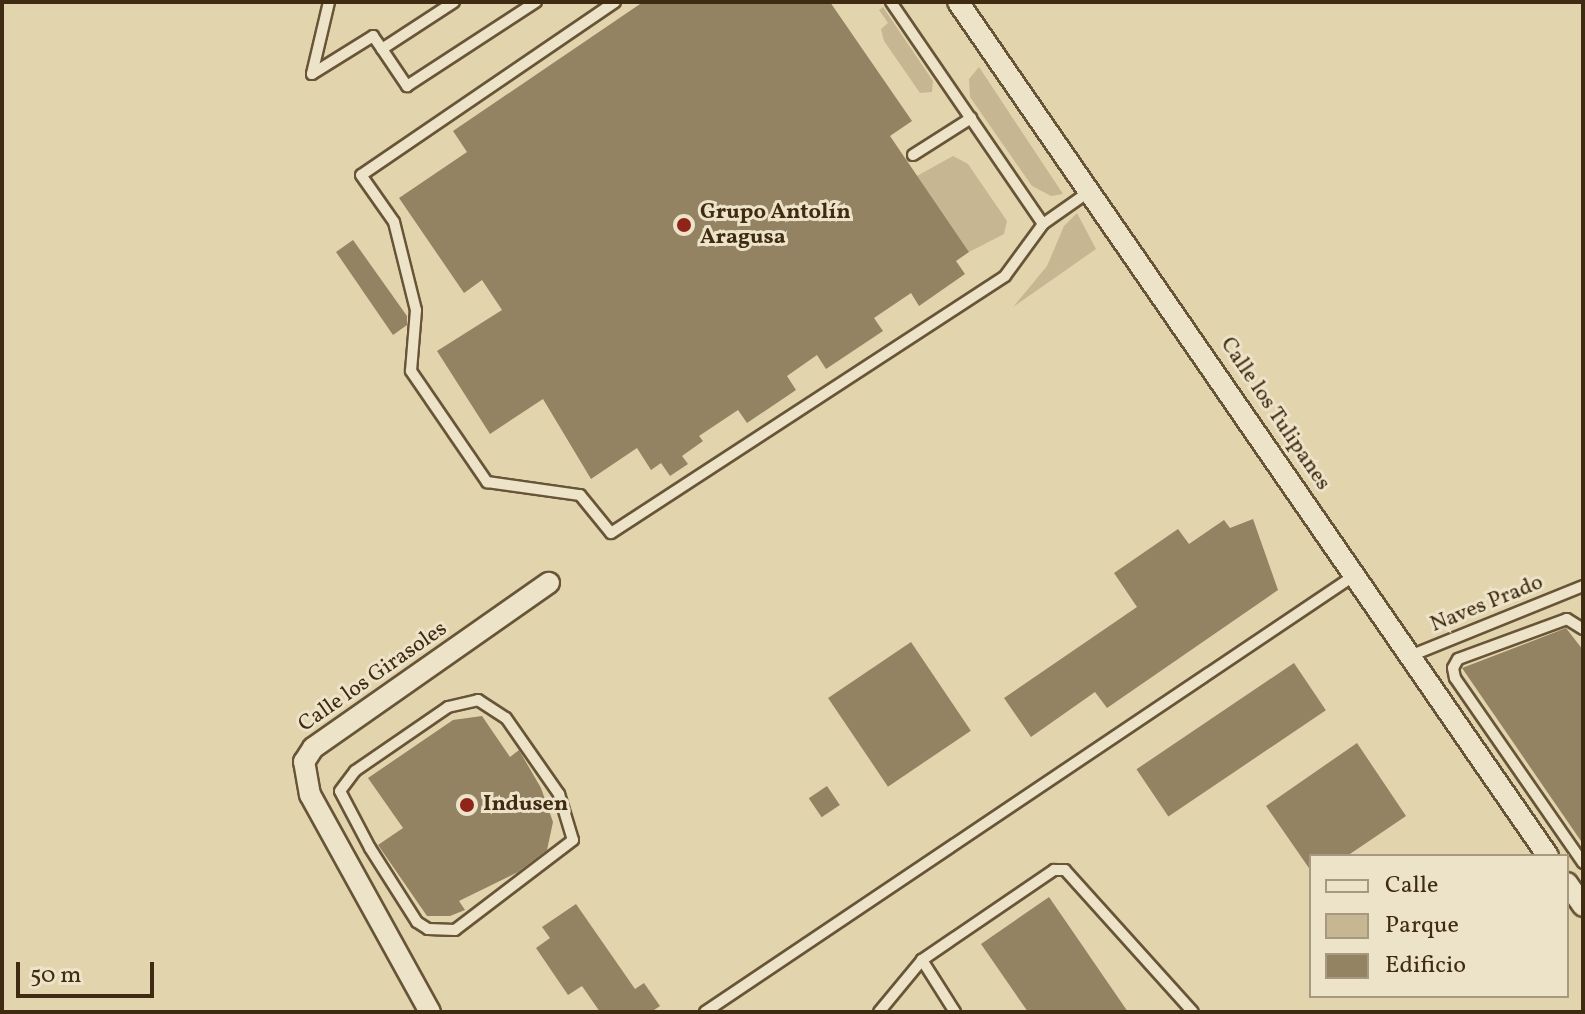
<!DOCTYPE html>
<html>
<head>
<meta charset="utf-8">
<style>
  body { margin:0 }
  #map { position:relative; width:1585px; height:1014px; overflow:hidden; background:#e2d4ac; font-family:Vollkorn,serif }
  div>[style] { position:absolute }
  .green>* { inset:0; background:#c6b792 }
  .building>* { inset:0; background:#948362; transform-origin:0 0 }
  .roads { filter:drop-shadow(2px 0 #685538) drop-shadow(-2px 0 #685538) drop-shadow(0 2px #685538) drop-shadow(0 -2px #685538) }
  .service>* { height:10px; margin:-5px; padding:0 5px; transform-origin:5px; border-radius:5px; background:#ece3c9 }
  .minor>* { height:20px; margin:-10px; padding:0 10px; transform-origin:10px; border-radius:10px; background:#ece3c9 }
  .dots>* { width:22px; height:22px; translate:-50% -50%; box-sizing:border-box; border:4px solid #ece3c9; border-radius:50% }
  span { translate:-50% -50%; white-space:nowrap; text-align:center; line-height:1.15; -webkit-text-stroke:6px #ece3c9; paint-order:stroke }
  .poi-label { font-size:22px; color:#3f2b12; font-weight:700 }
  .left { translate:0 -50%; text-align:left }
  .street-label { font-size:22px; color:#3f2b12 }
  .frame { position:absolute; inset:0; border:4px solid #3f2b12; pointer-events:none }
  .legend { position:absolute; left:1309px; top:854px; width:260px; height:144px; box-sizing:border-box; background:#ece3c9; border:2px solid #a79980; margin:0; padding:10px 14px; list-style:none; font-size:24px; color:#3f2b12 }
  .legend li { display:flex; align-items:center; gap:16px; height:40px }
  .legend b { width:40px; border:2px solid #a79980 }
  .scale { position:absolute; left:16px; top:962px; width:138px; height:36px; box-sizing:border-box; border:4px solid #3f2b12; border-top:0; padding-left:10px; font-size:24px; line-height:28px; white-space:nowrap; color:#3f2b12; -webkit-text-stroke:6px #ece3c9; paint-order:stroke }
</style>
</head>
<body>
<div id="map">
  <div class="green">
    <i style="clip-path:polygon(883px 7px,933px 81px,932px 92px,920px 93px,884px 41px,881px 29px,888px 23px,879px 10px)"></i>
    <i style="clip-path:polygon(979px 67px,1063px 194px,1051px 196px,1032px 186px,970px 97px,969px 79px)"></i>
    <i style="clip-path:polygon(953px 156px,968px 164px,1007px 221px,1004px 234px,969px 252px,917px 176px)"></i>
    <i style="clip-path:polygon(1077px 213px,1096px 249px,1013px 307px,1047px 266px,1064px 226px)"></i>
  </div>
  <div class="building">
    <i style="clip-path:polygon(643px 2px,830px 2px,912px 121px,890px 136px,969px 252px,956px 261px,965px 274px,919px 306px,911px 293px,874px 318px,883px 331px,826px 369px,817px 355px,787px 376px,796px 390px,747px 423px,738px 410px,699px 436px,703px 441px,682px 456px,688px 464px,670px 476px,661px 463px,651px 470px,637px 448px,591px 479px,543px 399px,490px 434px,437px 351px,502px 310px,482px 280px,464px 293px,399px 198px,467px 152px,453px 131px)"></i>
    <i style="clip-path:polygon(353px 240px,407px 316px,407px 325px,393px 335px,336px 252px)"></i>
    <i style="clip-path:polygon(1253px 519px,1278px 590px,1107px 708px,1095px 692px,1031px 737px,1004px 698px,1137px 607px,1114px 573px,1178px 529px,1189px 544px,1224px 520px,1230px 528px)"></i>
    <i style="clip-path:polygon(1566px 628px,1583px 650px,1583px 844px,1462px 668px)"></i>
    <i style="left:911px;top:642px;width:107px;height:100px;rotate:56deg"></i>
    <i style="left:1294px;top:663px;width:57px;height:190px;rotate:56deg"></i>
    <i style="clip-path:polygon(482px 716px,510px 757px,519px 750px,541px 788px,553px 822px,547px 850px,518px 872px,459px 901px,465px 910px,450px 916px,427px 916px,378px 845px,403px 828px,368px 778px,453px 720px)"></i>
    <i style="clip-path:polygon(1357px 743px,1406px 816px,1347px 856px,1311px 856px,1311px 871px,1266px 806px)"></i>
    <i style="left:827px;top:786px;width:23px;height:22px;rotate:56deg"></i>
    <i style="clip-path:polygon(1049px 897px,1128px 1012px,1028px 1012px,981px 944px)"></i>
    <i style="clip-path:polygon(576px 904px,635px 989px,644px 983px,660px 1006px,651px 1012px,600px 1012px,582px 986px,568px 995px,536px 948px,550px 938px,542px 927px)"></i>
  </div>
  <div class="roads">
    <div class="service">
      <i style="left:329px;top:2px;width:74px;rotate:103.3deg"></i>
      <i style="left:312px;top:74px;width:72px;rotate:-31.9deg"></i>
      <i style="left:373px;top:36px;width:16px;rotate:55deg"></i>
      <i style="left:454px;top:2px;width:86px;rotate:146.9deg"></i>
      <i style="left:382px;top:49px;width:45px;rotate:56deg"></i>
      <i style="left:407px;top:86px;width:154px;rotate:-33.1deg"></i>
      <i style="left:615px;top:2px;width:307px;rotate:145.7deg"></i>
      <i style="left:361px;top:175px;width:57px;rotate:54.9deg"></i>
      <i style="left:394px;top:222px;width:91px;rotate:76deg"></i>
      <i style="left:416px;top:310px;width:61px;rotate:94.7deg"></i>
      <i style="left:411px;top:371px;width:135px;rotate:55.6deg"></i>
      <i style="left:487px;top:482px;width:94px;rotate:8deg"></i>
      <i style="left:580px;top:495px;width:49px;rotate:50.8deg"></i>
      <i style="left:611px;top:533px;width:470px;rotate:-33.1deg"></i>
      <i style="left:1005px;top:276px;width:64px;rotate:-53.8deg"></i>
      <i style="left:1043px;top:224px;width:57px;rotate:-35.1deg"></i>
      <i style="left:891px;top:2px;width:269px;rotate:55.6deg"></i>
      <i style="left:913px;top:155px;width:69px;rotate:-32.5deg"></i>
      <i style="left:1583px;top:629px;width:19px;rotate:-148deg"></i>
      <i style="left:1567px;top:619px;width:116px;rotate:159.8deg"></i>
      <i style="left:1458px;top:659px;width:10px;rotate:119deg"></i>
      <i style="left:1453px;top:668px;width:10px;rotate:79deg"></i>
      <i style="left:1455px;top:678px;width:225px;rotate:55.3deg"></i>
      <i style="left:1410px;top:656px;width:187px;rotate:-22deg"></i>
      <i style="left:478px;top:700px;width:33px;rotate:33deg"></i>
      <i style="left:506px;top:718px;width:93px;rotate:55.1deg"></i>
      <i style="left:559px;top:794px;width:48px;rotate:73.1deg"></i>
      <i style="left:573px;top:840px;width:148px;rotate:142.7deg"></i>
      <i style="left:455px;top:930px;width:27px;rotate:-178deg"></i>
      <i style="left:428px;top:929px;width:13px;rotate:-148deg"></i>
      <i style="left:417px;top:922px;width:88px;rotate:-122.4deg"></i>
      <i style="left:370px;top:848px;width:64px;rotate:-117.8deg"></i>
      <i style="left:340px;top:791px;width:25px;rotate:-53deg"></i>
      <i style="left:355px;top:771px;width:113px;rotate:-34.5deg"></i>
      <i style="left:448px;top:707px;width:31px;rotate:-13deg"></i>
      <i style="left:705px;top:1012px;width:783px;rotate:-33.91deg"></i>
      <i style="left:879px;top:1012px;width:67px;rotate:-50.4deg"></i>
      <i style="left:955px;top:1012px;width:62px;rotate:-122.4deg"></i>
      <i style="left:922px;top:960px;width:160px;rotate:-34.3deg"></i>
      <i style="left:1054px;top:870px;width:11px"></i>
      <i style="left:1065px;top:870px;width:191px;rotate:48deg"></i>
    </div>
    <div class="minor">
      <i style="left:958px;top:2px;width:1038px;rotate:55.36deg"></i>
      <i style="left:1567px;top:883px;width:28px;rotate:55deg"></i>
      <i style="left:430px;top:1012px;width:248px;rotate:-118.9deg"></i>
      <i style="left:310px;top:795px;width:34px;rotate:-100deg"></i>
      <i style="left:304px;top:762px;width:17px;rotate:-57deg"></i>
      <i style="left:313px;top:748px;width:288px;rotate:-35deg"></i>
    </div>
  </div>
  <div class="dots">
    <i style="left:684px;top:225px;background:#8f2418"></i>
    <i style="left:467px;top:805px;background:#8f2418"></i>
  </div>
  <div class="poi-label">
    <span class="left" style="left:700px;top:225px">Grupo Antolín<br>Aragusa</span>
    <span class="left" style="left:483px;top:805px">Indusen</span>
  </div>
  <div class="street-label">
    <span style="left:1275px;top:414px;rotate:56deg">Calle los Tulipanes</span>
    <span style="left:1487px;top:604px;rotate:-22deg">Naves Prado</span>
    <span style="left:373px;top:677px;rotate:-35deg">Calle los Girasoles</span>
  </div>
  <div class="frame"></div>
  <ul class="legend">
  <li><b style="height:10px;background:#ece3c9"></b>Calle</li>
  <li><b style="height:22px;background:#c6b792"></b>Parque</li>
  <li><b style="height:22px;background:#948362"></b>Edificio</li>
  </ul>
  <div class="scale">50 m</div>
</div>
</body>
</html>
